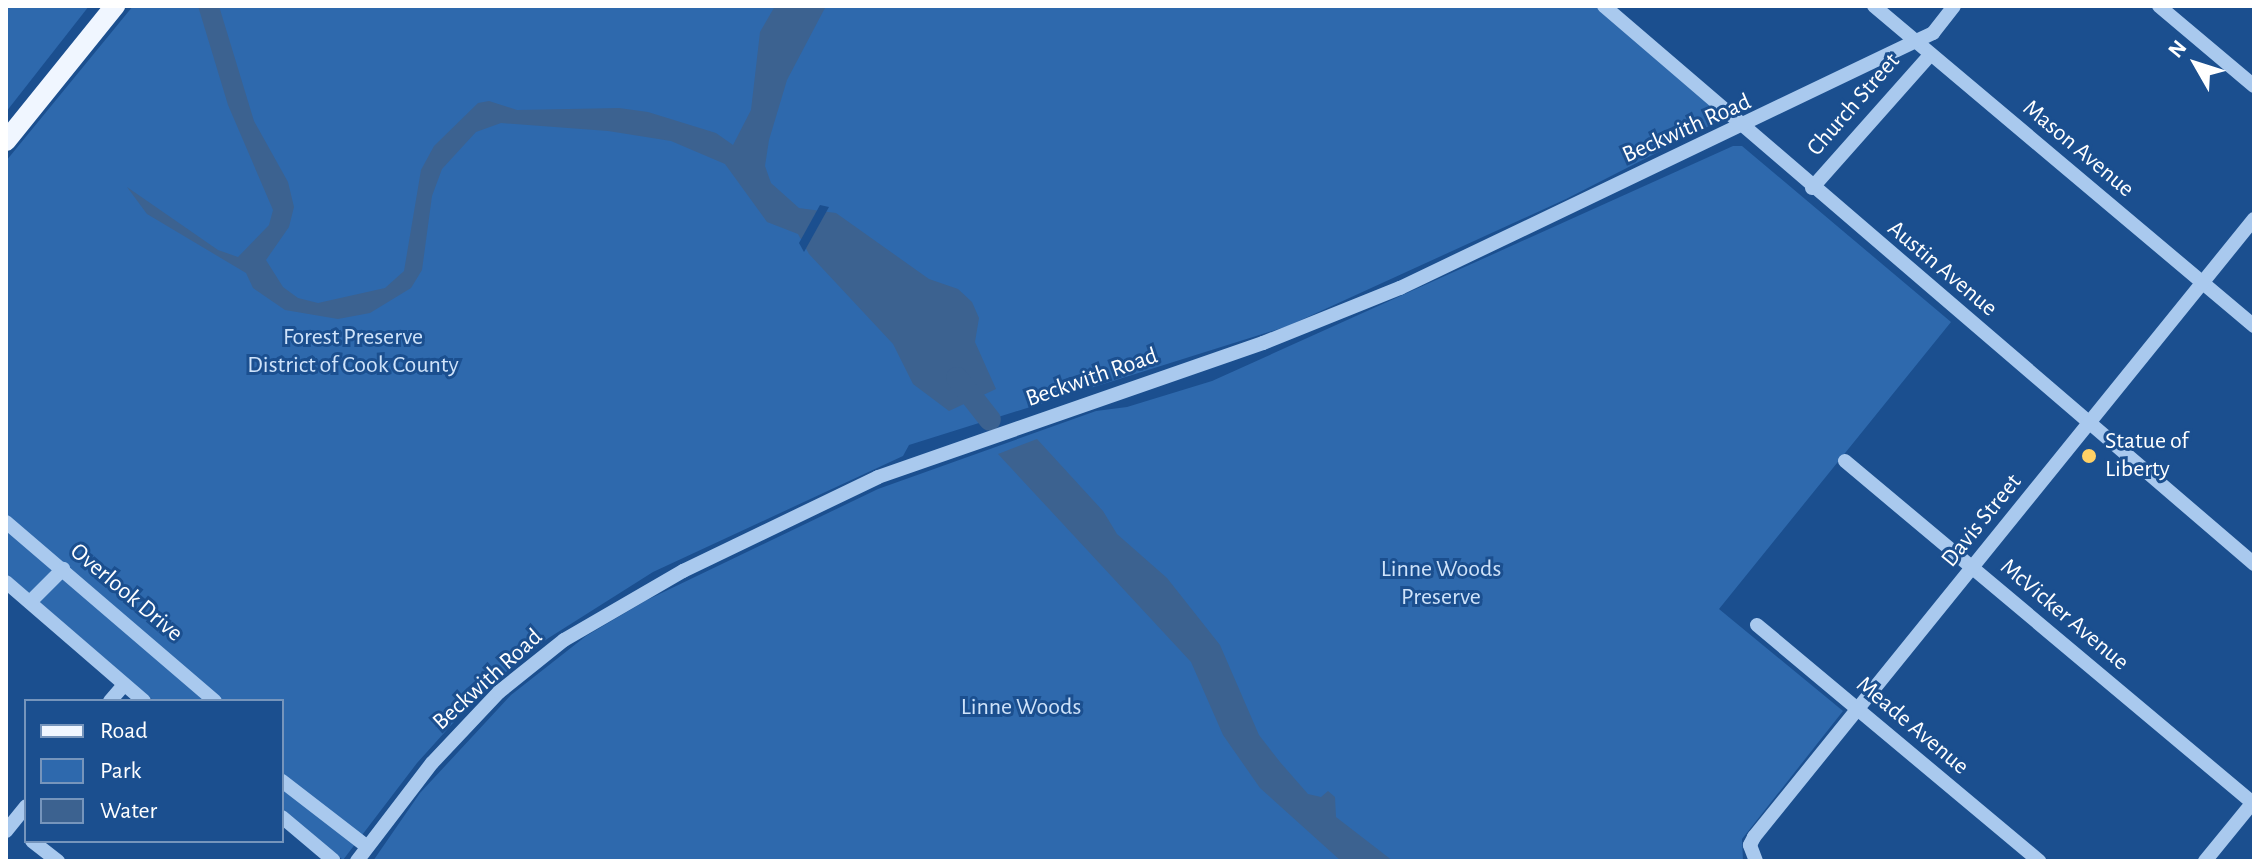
<!DOCTYPE html>
<html>
<head>
<meta charset="utf-8">
<style>
  body { margin:0 }
  #map { position:relative; width:2260px; height:867px; overflow:hidden; background:#1b4f8f; font-family:"Alegreya Sans",sans-serif }
  div>[style] { position:absolute }
  .green>* { inset:0; background:#2e69ad }
  .water>* { inset:0; background:#3c6290 }
  .pier>* { inset:0; background:#1b4f8f }
  .river>* { height:22px; margin:-11px; padding:0 11px; transform-origin:11px; border-radius:11px; background:#3c6290 }
  .minor>* { height:14px; margin:-7px; padding:0 7px; transform-origin:7px; border-radius:7px; background:#a9c9ee }
  .major>* { height:20px; margin:-10px; padding:0 10px; transform-origin:10px; border-radius:10px; background:#f0f6ff }
  .dots>* { width:22px; height:22px; translate:-50% -50%; box-sizing:border-box; border:4px solid #1b4f8f; border-radius:50% }
  span { translate:-50% -50%; white-space:nowrap; text-align:center; line-height:1.15; -webkit-text-stroke:6px #1b4f8f; paint-order:stroke }
  .street-label { font-size:24px; color:#fff }
  .park-label { font-size:24px; color:#cfe3fa }
  .poi-label { font-size:24px; color:#fff }
  .left { translate:0 -50%; text-align:left }
  .frame { position:absolute; inset:0; border:8px solid #fff; pointer-events:none }
  .legend { position:absolute; left:24px; top:699px; width:260px; height:144px; box-sizing:border-box; background:#1b4f8f; border:2px solid #7695bc; margin:0; padding:10px 14px; list-style:none; font-size:24px; color:#fff }
  .legend li { display:flex; align-items:center; gap:16px; height:40px }
  .legend b { width:40px; border:2px solid #7695bc }
  .north { position:absolute; left:2156px; top:24px; width:80px; height:80px; -webkit-text-stroke:6px #1b4f8f; paint-order:stroke; rotate:309deg; font-size:22px; font-weight:700; line-height:32px; text-align:center; color:#fff }
  .north::after { content:''; display:block; margin:auto; width:28px; height:36px; background:#fff; clip-path:polygon(50% 0,100% 100%,50% 72%,0 100%) }
</style>
</head>
<body>
<div id="map">
  <div class="green">
    <i style="clip-path:polygon(6px 6px,89px 6px,6px 112px)"></i>
    <i style="clip-path:polygon(133px 6px,1595px 6px,1713px 106px,1717px 122px,1566px 199px,1288px 326px,909px 445px,903px 456px,653px 572px,547px 639px,480px 693px,417px 763px,343px 860px,282px 808px,282px 701px,154px 701px,6px 573px,6px 161px)"></i>
    <i style="clip-path:polygon(1733px 146px,1742px 146px,1951px 322px,1719px 609px,1843px 711px,1742px 839px,1743px 861px,373px 861px,420px 793px,511px 695px,586px 636px,647px 600px,878px 489px,1096px 411px,1127px 407px,1212px 381px)"></i>
  </div>
  <div class="water">
    <i style="clip-path:polygon(198px 6px,219px 6px,254px 121px,288px 182px,294px 207px,289px 227px,266px 260px,283px 287px,298px 298px,318px 303px,385px 288px,404px 271px,421px 170px,434px 146px,478px 103px,489px 101px,517px 110px,619px 108px,648px 112px,716px 133px,733px 145px,751px 110px,760px 32px,775px 6px,826px 6px,787px 80px,769px 140px,765px 166px,771px 183px,799px 208px,836px 213px,929px 279px,958px 289px,972px 302px,979px 318px,975px 342px,996px 389px,949px 411px,913px 384px,893px 344px,809px 254px,798px 234px,767px 222px,725px 164px,671px 141px,608px 131px,501px 123px,476px 132px,442px 169px,432px 196px,422px 270px,411px 288px,370px 313px,338px 319px,285px 310px,253px 288px,246px 273px,147px 214px,127px 187px,218px 250px,238px 257px,269px 225px,273px 210px,228px 105px)"></i>
    <i style="clip-path:polygon(1037px 439px,1103px 511px,1117px 534px,1167px 578px,1220px 645px,1259px 735px,1280px 762px,1308px 794px,1321px 797px,1328px 791px,1335px 797px,1336px 817px,1393px 861px,1341px 861px,1260px 788px,1223px 735px,1191px 662px,998px 454px)"></i>
  </div>
  <div class="pier">
    <i style="clip-path:polygon(820px 205px,829px 207px,804px 252px,799px 243px)"></i>
  </div>
  <div class="river">
    <i style="left:957px;top:378px;width:53px;rotate:51.8deg"></i>
  </div>
  <div class="minor">
    <i style="left:1604px;top:6px;width:857px;rotate:40.64deg"></i>
    <i style="left:1874px;top:6px;width:497px;rotate:40.1deg"></i>
    <i style="left:2159px;top:6px;width:124px;rotate:40.1deg"></i>
    <i style="left:1812px;top:188px;width:179px;rotate:-48.4deg"></i>
    <i style="left:1845px;top:461px;width:534px;rotate:39.98deg"></i>
    <i style="left:6px;top:522px;width:275px;rotate:40.6deg"></i>
    <i style="left:6px;top:582px;width:182px;rotate:40.8deg"></i>
    <i style="left:30px;top:602px;width:47px;rotate:-45deg"></i>
    <i style="left:1757px;top:625px;width:368px;rotate:39.9deg"></i>
    <i style="left:110px;top:701px;width:21px;rotate:-49deg"></i>
    <i style="left:282px;top:781px;width:106px;rotate:37.7deg"></i>
    <i style="left:282px;top:817px;width:67px;rotate:40.1deg"></i>
    <i style="left:6px;top:831px;width:32px;rotate:-51deg"></i>
    <i style="left:32px;top:841px;width:33px;rotate:38deg"></i>
    <i style="left:357px;top:861px;width:123px;rotate:-52.6deg"></i>
    <i style="left:432px;top:763px;width:98px;rotate:-46.7deg"></i>
    <i style="left:499px;top:692px;width:83px;rotate:-38.7deg"></i>
    <i style="left:564px;top:640px;width:138px;rotate:-30.1deg"></i>
    <i style="left:683px;top:571px;width:216px;rotate:-25.7deg"></i>
    <i style="left:878px;top:477px;width:408px;rotate:-19.2deg"></i>
    <i style="left:1263px;top:343px;width:148px;rotate:-21.9deg"></i>
    <i style="left:1400px;top:288px;width:572px;rotate:-25.58deg"></i>
    <i style="left:1916px;top:41px;width:19px;rotate:-25deg"></i>
    <i style="left:1933px;top:33px;width:34px;rotate:-52deg"></i>
    <i style="left:1756px;top:861px;width:17px;rotate:-111deg"></i>
    <i style="left:1750px;top:845px;width:9px;rotate:-63deg"></i>
    <i style="left:1754px;top:837px;width:795px;rotate:-51.03deg"></i>
    <i style="left:2205px;top:861px;width:77px;rotate:-50.8deg"></i>
  </div>
  <div class="major">
    <i style="left:6px;top:141px;width:174px;rotate:-51.1deg"></i>
  </div>
  <div class="dots">
    <i style="left:2089px;top:456px;background:#ffd166"></i>
  </div>
  <div class="street-label">
    <span style="left:1854px;top:105px;rotate:-49deg">Church Street</span>
    <span style="left:1687px;top:129px;rotate:-24deg">Beckwith Road</span>
    <span style="left:2078px;top:149px;rotate:40deg">Mason Avenue</span>
    <span style="left:1942px;top:269px;rotate:40deg">Austin Avenue</span>
    <span style="left:1092px;top:378px;rotate:-19deg">Beckwith Road</span>
    <span style="left:1982px;top:521px;rotate:-51deg">Davis Street</span>
    <span style="left:126px;top:593px;rotate:40deg">Overlook Drive</span>
    <span style="left:2064px;top:615px;rotate:40deg">McVicker Avenue</span>
    <span style="left:488px;top:680px;rotate:-42deg">Beckwith Road</span>
    <span style="left:1912px;top:726px;rotate:40deg">Meade Avenue</span>
  </div>
  <div class="park-label">
    <span style="left:353px;top:352px">Forest Preserve<br>District of Cook County</span>
    <span style="left:1441px;top:584px">Linne Woods<br>Preserve</span>
    <span style="left:1021px;top:708px">Linne Woods</span>
  </div>
  <div class="poi-label">
    <span class="left" style="left:2105px;top:456px">Statue of<br>Liberty</span>
  </div>
  <div class="frame"></div>
  <ul class="legend">
  <li><b style="height:10px;background:#f0f6ff"></b>Road</li>
  <li><b style="height:22px;background:#2e69ad"></b>Park</li>
  <li><b style="height:22px;background:#3c6290"></b>Water</li>
  </ul>
  <div class="north">N</div>
</div>
</body>
</html>
